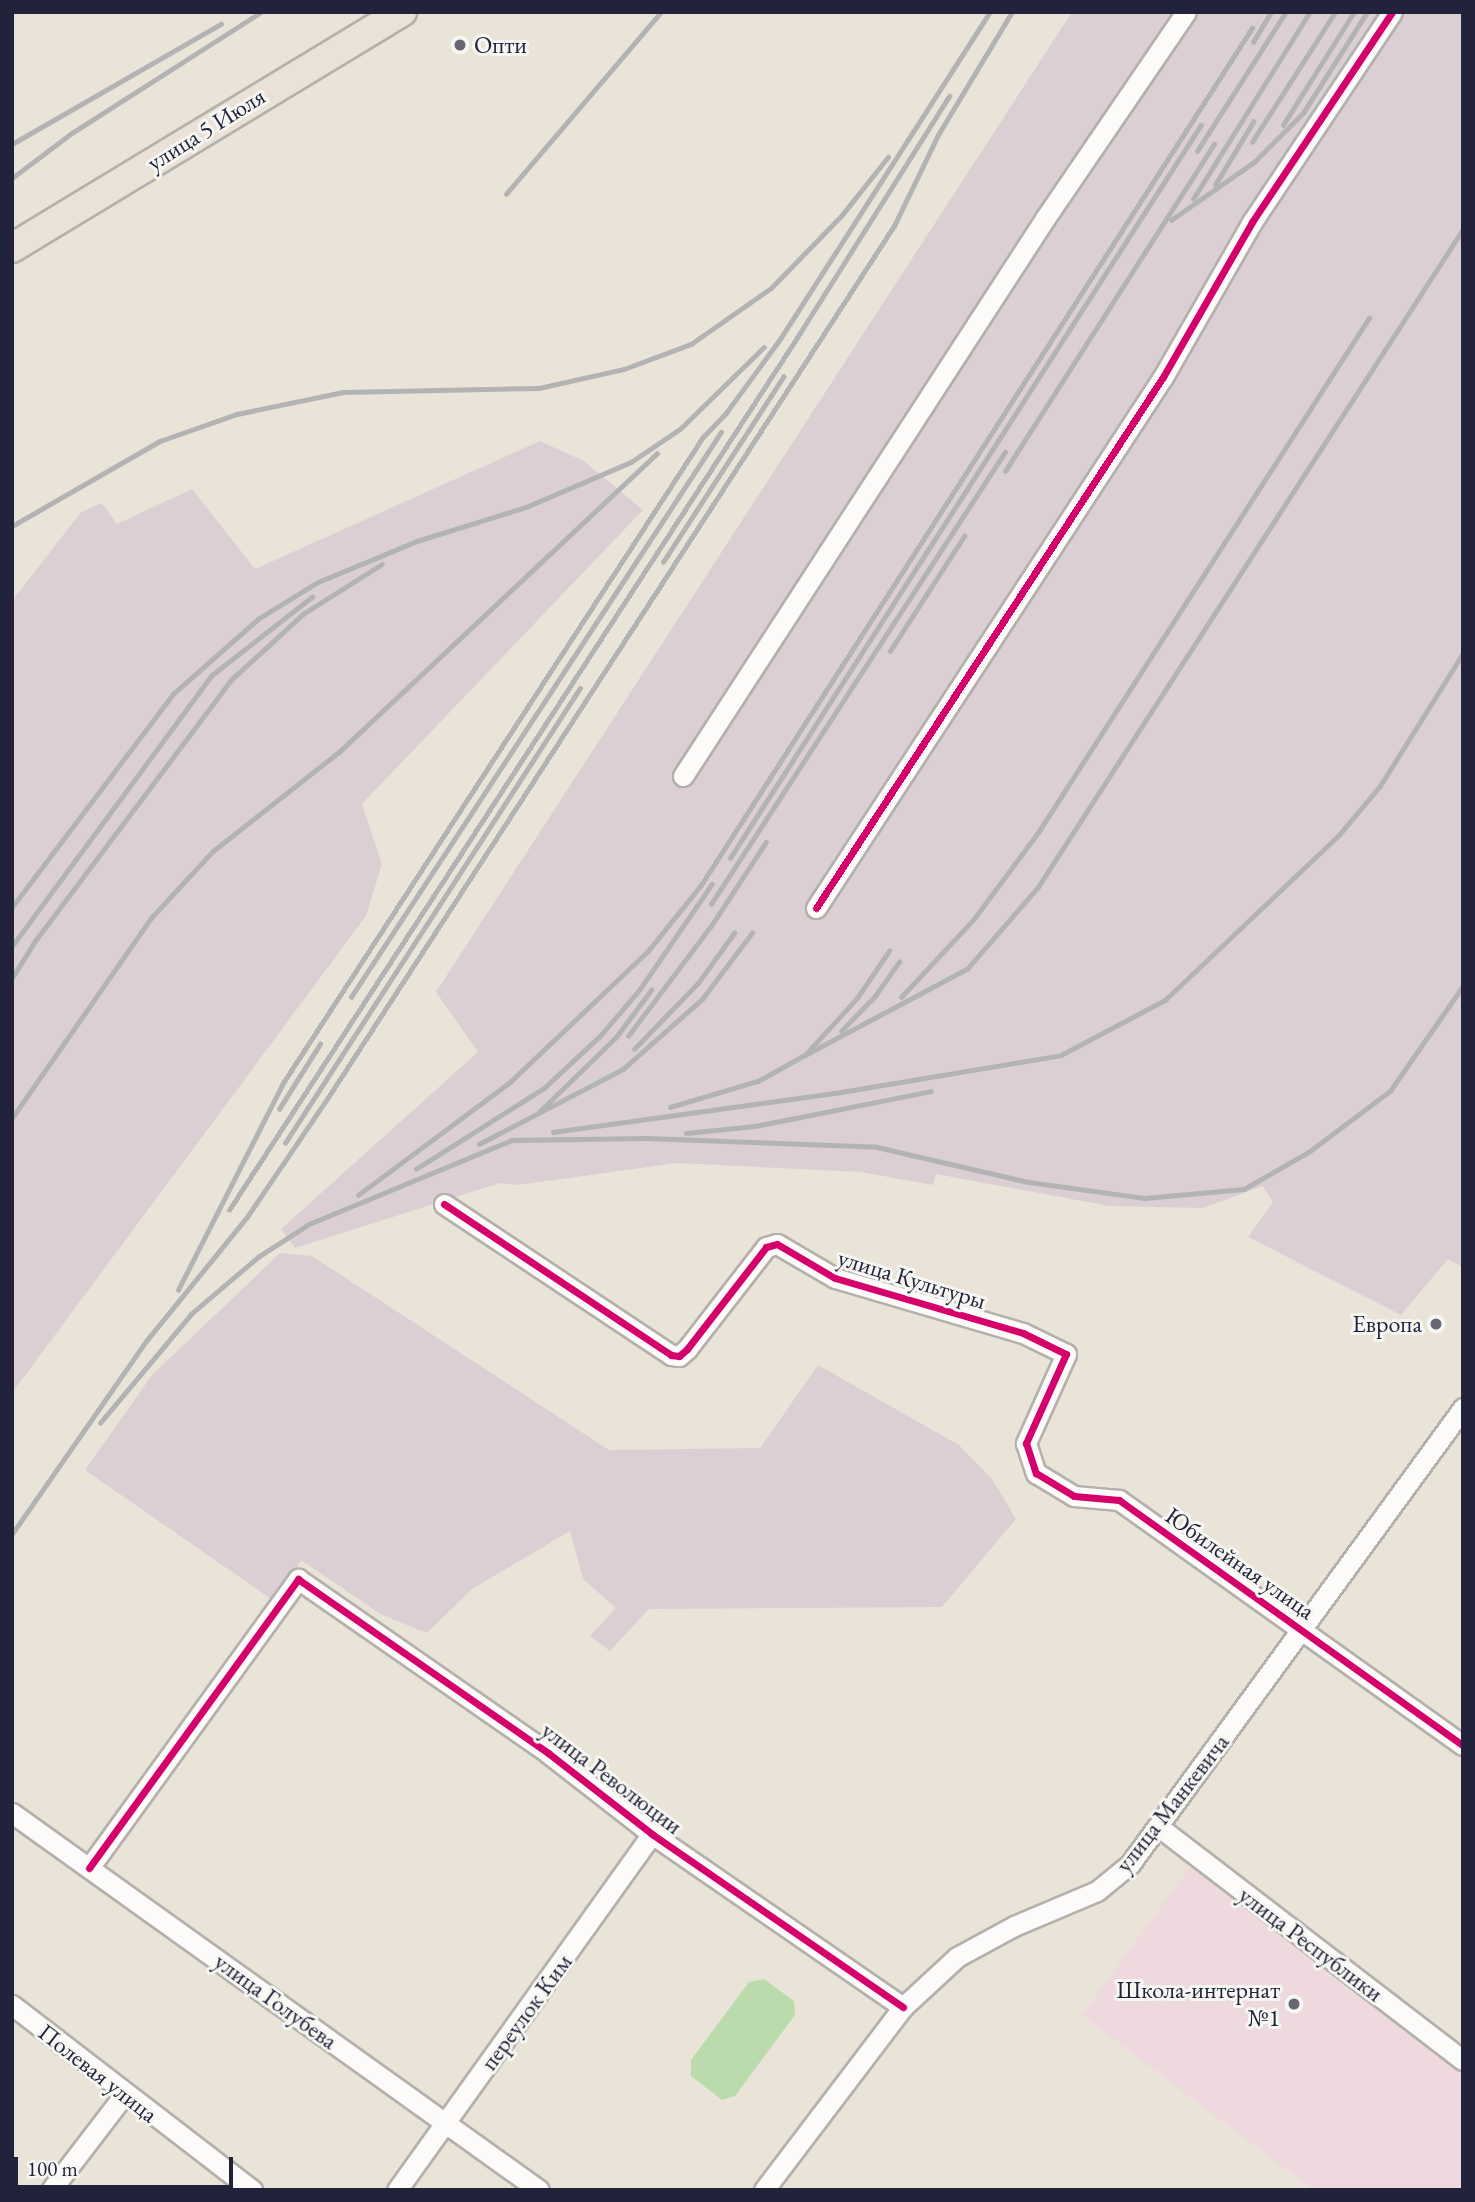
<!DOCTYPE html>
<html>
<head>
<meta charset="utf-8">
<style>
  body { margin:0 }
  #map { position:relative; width:1475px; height:2202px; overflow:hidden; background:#eae4d8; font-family:"EB Garamond",serif }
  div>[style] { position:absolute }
  .built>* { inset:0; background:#eed9df }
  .industrial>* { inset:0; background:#dbcfd4 }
  .green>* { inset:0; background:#bbdbad }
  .roads { filter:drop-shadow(2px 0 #b4b0ab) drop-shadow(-2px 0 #b4b0ab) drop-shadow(0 2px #b4b0ab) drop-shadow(0 -2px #b4b0ab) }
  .minor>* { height:19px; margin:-9.5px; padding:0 9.5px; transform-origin:9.5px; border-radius:9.5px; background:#fcfbf9 }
  .highway>* { height:28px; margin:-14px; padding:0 14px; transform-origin:14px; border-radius:14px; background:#ebe2d7 }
  .rail>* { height:4.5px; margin:-2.25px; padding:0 2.25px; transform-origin:2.25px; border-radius:2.25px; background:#b4b3b4 }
  .cycleway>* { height:7px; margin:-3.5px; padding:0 3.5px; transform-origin:3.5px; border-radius:3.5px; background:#d6006c }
  .dots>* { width:19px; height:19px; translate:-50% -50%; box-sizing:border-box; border:4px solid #f6f6f2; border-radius:50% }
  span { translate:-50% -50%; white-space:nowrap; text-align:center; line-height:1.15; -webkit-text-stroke:6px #f6f6f2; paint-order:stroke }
  .poi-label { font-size:24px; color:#22223b }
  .left { translate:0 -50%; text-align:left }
  .right { translate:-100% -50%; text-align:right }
  .street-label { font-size:24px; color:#22223b }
  .frame { position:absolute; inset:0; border:14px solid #22223b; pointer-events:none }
  .scale { position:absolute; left:14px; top:2157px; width:219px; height:32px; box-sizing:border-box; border:4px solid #22223b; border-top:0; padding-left:9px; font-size:21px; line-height:24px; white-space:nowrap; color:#22223b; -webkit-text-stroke:5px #f6f6f2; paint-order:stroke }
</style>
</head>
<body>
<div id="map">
  <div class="built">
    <i style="clip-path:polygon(1190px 1867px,1463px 2076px,1463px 2190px,1313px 2190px,1082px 2015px)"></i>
  </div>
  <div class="industrial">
    <i style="clip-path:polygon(1072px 12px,1463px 12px,1463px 1268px,1448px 1259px,1401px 1315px,1248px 1237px,1273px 1202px,1263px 1186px,1203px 1208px,1109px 1206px,936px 1174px,933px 1185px,861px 1172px,677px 1163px,518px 1185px,500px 1183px,295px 1248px,281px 1229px,478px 1052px,436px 992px)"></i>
    <i style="clip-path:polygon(540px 441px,584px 461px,643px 510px,362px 804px,382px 864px,366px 916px,12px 1393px,12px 601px,81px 512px,102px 503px,117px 524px,192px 489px,255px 569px)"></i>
    <i style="clip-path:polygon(280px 1253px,312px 1256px,609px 1450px,760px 1448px,818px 1365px,959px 1445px,992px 1479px,1016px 1519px,942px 1607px,649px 1609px,610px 1651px,590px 1636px,616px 1608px,583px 1579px,570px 1531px,472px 1589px,427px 1633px,382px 1615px,301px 1560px,292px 1577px,271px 1599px,85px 1470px,152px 1375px)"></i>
  </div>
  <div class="green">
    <i style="clip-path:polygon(764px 1979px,794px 2001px,795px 2015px,735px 2096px,722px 2100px,691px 2076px,691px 2060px,749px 1982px)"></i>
  </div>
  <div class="roads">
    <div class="minor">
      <i style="left:683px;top:776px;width:667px;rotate:-57deg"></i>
      <i style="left:1046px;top:217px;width:248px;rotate:-55.7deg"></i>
      <i style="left:816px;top:908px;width:634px;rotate:-56.84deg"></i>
      <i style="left:1163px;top:377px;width:179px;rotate:-60.1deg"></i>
      <i style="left:1252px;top:222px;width:252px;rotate:-56.3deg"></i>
      <i style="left:444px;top:1204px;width:273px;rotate:33.6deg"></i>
      <i style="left:671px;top:1355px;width:8px;rotate:7deg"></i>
      <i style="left:679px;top:1356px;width:11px;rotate:-41deg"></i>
      <i style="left:687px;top:1349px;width:129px;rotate:-52.2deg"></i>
      <i style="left:766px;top:1247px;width:11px;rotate:-15deg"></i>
      <i style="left:777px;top:1244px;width:67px;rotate:30.4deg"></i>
      <i style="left:835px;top:1278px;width:196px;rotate:16.3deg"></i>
      <i style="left:1023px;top:1333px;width:48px;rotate:26deg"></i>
      <i style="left:1066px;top:1354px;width:98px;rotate:114.2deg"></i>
      <i style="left:1026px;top:1443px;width:32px;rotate:72deg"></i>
      <i style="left:1036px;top:1473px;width:44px;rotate:31.2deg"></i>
      <i style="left:1074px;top:1496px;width:45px;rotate:5.1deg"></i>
      <i style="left:1119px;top:1500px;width:422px;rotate:35.5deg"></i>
      <i style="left:12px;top:1813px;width:648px;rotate:35.58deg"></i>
      <i style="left:1159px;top:1827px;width:383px;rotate:37.5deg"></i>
      <i style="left:89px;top:1868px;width:357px;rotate:-54.1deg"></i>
      <i style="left:298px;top:1579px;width:305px;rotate:34.8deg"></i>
      <i style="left:548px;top:1753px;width:132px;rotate:37.9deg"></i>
      <i style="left:652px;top:1834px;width:305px;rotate:34.6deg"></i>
      <i style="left:12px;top:2005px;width:303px;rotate:37.6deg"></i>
      <i style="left:51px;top:2190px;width:120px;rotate:-52.5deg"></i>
      <i style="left:397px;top:2190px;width:438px;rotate:-54.4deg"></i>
      <i style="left:764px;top:2190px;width:230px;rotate:-52.8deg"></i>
      <i style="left:903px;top:2007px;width:74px;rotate:-42.8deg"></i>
      <i style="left:957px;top:1957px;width:65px;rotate:-28.5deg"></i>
      <i style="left:1014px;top:1926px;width:90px;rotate:-22.9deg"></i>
      <i style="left:1097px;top:1891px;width:43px;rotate:-39.3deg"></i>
      <i style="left:1130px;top:1864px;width:565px;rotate:-53.86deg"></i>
    </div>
    <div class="highway">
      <i style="left:12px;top:248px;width:456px;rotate:-31.2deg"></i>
    </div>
  </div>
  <div class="rail">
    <i style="left:1253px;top:42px;width:35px;rotate:-59deg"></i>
    <i style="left:1283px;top:125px;width:133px;rotate:-57.9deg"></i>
    <i style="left:1252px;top:142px;width:154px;rotate:-57.4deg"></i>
    <i style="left:12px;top:144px;width:241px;rotate:-29.9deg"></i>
    <i style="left:1197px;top:151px;width:165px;rotate:-57.4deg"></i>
    <i style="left:12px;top:178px;width:75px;rotate:-36.9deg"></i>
    <i style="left:72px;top:133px;width:224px;rotate:-32.6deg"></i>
    <i style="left:1215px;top:185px;width:74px;rotate:-58.9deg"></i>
    <i style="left:506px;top:194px;width:239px;rotate:-49.6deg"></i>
    <i style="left:1193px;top:199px;width:221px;rotate:-58deg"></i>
    <i style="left:1171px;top:220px;width:101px;rotate:-34.9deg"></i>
    <i style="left:1254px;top:162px;width:69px;rotate:-45deg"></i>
    <i style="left:1303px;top:113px;width:120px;rotate:-57.6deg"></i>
    <i style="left:1005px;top:471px;width:388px;rotate:-57.4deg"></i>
    <i style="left:12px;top:526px;width:171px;rotate:-29.9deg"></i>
    <i style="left:160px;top:441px;width:82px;rotate:-19.3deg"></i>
    <i style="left:237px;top:414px;width:108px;rotate:-11.7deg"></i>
    <i style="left:343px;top:392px;width:196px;rotate:-1.2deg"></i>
    <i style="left:539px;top:388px;width:87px;rotate:-12.6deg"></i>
    <i style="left:624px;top:369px;width:72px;rotate:-20.5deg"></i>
    <i style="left:691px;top:344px;width:98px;rotate:-35deg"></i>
    <i style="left:771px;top:288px;width:102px;rotate:-45.8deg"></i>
    <i style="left:842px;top:215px;width:74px;rotate:-51.6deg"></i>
    <i style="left:663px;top:562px;width:221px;rotate:-57deg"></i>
    <i style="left:890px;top:651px;width:137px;rotate:-57.2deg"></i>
    <i style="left:730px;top:858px;width:871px;rotate:-57.28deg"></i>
    <i style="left:711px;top:904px;width:539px;rotate:-56.96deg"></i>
    <i style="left:12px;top:907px;width:267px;rotate:-52.9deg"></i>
    <i style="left:173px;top:694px;width:113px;rotate:-41.4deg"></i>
    <i style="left:258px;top:619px;width:70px;rotate:-31.7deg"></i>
    <i style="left:318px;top:582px;width:107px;rotate:-22.5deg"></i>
    <i style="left:417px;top:541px;width:114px;rotate:-17.3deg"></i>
    <i style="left:526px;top:507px;width:114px;rotate:-23.2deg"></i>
    <i style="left:631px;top:462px;width:59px;rotate:-34deg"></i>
    <i style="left:680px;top:429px;width:117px;rotate:-44.3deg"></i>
    <i style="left:12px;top:946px;width:337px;rotate:-53.6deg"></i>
    <i style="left:212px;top:675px;width:127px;rotate:-38deg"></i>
    <i style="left:12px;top:978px;width:44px;rotate:-58.1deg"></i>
    <i style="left:35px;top:941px;width:326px;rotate:-53.1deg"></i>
    <i style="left:231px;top:680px;width:98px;rotate:-42.5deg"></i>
    <i style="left:303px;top:614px;width:93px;rotate:-32.3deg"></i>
    <i style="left:351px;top:997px;width:675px;rotate:-56.78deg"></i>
    <i style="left:901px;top:997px;width:105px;rotate:-46.9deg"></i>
    <i style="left:973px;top:920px;width:111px;rotate:-53.4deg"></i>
    <i style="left:1039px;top:831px;width:610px;rotate:-57.25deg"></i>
    <i style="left:841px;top:1031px;width:49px;rotate:-45.8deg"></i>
    <i style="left:875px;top:996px;width:42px;rotate:-54.8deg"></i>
    <i style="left:628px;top:1036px;width:138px;rotate:-53deg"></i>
    <i style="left:711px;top:926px;width:100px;rotate:-56.8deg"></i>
    <i style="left:634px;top:1049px;width:92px;rotate:-45.9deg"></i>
    <i style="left:698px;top:983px;width:62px;rotate:-54.2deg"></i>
    <i style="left:805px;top:1055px;width:183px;rotate:-28deg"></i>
    <i style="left:967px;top:969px;width:108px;rotate:-49.1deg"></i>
    <i style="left:1038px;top:887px;width:783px;rotate:-57.14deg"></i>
    <i style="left:670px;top:1107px;width:92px;rotate:-16.5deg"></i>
    <i style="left:758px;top:1081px;width:54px;rotate:-29deg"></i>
    <i style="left:805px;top:1055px;width:77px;rotate:-47.6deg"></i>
    <i style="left:857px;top:998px;width:57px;rotate:-55.8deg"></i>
    <i style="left:279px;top:1109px;width:77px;rotate:-57.8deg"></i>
    <i style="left:539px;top:1112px;width:107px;rotate:-44.2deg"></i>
    <i style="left:616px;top:1037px;width:59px;rotate:-53.3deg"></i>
    <i style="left:12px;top:1118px;width:244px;rotate:-55.2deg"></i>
    <i style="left:151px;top:918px;width:91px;rotate:-47.2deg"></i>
    <i style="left:213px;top:851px;width:160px;rotate:-38.2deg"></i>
    <i style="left:339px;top:752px;width:436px;rotate:-43.2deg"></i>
    <i style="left:553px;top:1132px;width:291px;rotate:-7.9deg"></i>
    <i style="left:841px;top:1092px;width:223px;rotate:-9.5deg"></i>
    <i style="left:1061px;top:1055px;width:118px;rotate:-27.9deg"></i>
    <i style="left:1165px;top:1000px;width:238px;rotate:-43.5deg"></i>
    <i style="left:1338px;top:836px;width:65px;rotate:-50deg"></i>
    <i style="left:1380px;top:786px;width:157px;rotate:-58deg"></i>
    <i style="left:686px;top:1133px;width:69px;rotate:-5.8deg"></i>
    <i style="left:755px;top:1126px;width:179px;rotate:-11.2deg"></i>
    <i style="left:285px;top:1143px;width:542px;rotate:-57.04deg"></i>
    <i style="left:479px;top:1144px;width:162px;rotate:-27.5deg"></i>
    <i style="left:623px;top:1069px;width:106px;rotate:-41.5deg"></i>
    <i style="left:702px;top:999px;width:83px;rotate:-52.9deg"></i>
    <i style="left:416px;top:1169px;width:151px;rotate:-32.3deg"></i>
    <i style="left:544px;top:1088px;width:76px;rotate:-42.9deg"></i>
    <i style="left:600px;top:1036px;width:62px;rotate:-49.6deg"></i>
    <i style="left:640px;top:989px;width:127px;rotate:-55.6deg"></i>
    <i style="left:358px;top:1195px;width:189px;rotate:-36.6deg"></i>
    <i style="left:510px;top:1082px;width:190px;rotate:-43.5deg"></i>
    <i style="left:648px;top:951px;width:85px;rotate:-51.2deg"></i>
    <i style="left:701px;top:885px;width:1019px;rotate:-57.26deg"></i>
    <i style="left:229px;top:1210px;width:1047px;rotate:-56.93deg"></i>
    <i style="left:800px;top:333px;width:280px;rotate:-57.8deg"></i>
    <i style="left:178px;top:1290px;width:232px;rotate:-63.1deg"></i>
    <i style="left:283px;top:1083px;width:771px;rotate:-56.97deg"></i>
    <i style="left:703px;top:437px;width:33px;rotate:-46deg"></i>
    <i style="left:726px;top:413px;width:92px;rotate:-53.9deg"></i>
    <i style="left:780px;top:339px;width:389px;rotate:-57.3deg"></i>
    <i style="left:100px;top:1423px;width:142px;rotate:-50.1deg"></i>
    <i style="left:191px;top:1314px;width:88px;rotate:-40.4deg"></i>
    <i style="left:258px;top:1257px;width:61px;rotate:-32.9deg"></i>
    <i style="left:309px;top:1224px;width:220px;rotate:-22.5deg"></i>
    <i style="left:512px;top:1140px;width:135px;rotate:-0.8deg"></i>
    <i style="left:647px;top:1138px;width:230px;rotate:2.2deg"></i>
    <i style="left:877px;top:1147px;width:156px;rotate:13deg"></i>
    <i style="left:1029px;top:1182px;width:117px;rotate:7.9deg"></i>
    <i style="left:1145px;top:1198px;width:99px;rotate:-5.2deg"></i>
    <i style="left:1244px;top:1189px;width:76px;rotate:-29.9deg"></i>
    <i style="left:1310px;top:1151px;width:100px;rotate:-36.9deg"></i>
    <i style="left:1390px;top:1091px;width:128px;rotate:-55.2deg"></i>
    <i style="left:12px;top:1534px;width:236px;rotate:-55.2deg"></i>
    <i style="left:147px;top:1340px;width:159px;rotate:-50.9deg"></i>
    <i style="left:247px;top:1217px;width:143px;rotate:-55.9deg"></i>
    <i style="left:327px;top:1099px;width:1041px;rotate:-57deg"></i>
    <i style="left:894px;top:226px;width:101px;rotate:-64.2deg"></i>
    <i style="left:938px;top:135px;width:144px;rotate:-59deg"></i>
  </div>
  <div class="cycleway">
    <i style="left:816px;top:908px;width:634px;rotate:-56.84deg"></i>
    <i style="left:1163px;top:377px;width:179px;rotate:-60.1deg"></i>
    <i style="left:1252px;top:222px;width:252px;rotate:-56.3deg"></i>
    <i style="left:444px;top:1204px;width:273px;rotate:33.6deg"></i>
    <i style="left:671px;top:1355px;width:8px;rotate:7deg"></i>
    <i style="left:679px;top:1356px;width:11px;rotate:-41deg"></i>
    <i style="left:687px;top:1349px;width:129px;rotate:-52.2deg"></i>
    <i style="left:766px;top:1247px;width:11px;rotate:-15deg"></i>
    <i style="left:777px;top:1244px;width:67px;rotate:30.4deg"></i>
    <i style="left:835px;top:1278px;width:196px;rotate:16.3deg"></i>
    <i style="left:1023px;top:1333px;width:48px;rotate:26deg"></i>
    <i style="left:1066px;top:1354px;width:98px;rotate:114.2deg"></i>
    <i style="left:1026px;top:1443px;width:32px;rotate:72deg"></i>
    <i style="left:1036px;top:1473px;width:44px;rotate:31.2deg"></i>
    <i style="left:1074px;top:1496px;width:45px;rotate:5.1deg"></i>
    <i style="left:1119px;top:1500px;width:422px;rotate:35.5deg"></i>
    <i style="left:89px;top:1868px;width:357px;rotate:-54.1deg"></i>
    <i style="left:298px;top:1579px;width:305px;rotate:34.8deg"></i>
    <i style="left:548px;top:1753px;width:132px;rotate:37.9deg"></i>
    <i style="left:652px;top:1834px;width:305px;rotate:34.6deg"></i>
  </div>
  <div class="dots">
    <i style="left:460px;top:45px;background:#686672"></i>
    <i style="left:1436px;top:1324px;background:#686672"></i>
    <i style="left:1294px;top:2004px;background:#686672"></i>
  </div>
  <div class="poi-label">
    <span class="left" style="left:474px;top:45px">Опти</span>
    <span class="right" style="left:1422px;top:1324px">Европа</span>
    <span class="right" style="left:1280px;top:2004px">Школа-интернат<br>№1</span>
  </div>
  <div class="street-label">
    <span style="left:206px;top:129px;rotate:-32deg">улица 5 Июля</span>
    <span style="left:912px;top:1279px;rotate:17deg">улица Культуры</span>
    <span style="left:1240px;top:1563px;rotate:35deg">Юбилейная улица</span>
    <span style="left:612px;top:1778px;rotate:37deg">улица Революции</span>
    <span style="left:1172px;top:1803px;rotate:-52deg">улица Манкевича</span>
    <span style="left:1311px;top:1944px;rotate:37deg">улица Республики</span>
    <span style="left:276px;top:2001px;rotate:36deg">улица Голубева</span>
    <span style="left:526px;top:2012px;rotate:-54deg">переулок Ким</span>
    <span style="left:98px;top:2073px;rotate:38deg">Полевая улица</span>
  </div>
  <div class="frame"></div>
  <div class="scale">100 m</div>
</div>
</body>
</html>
